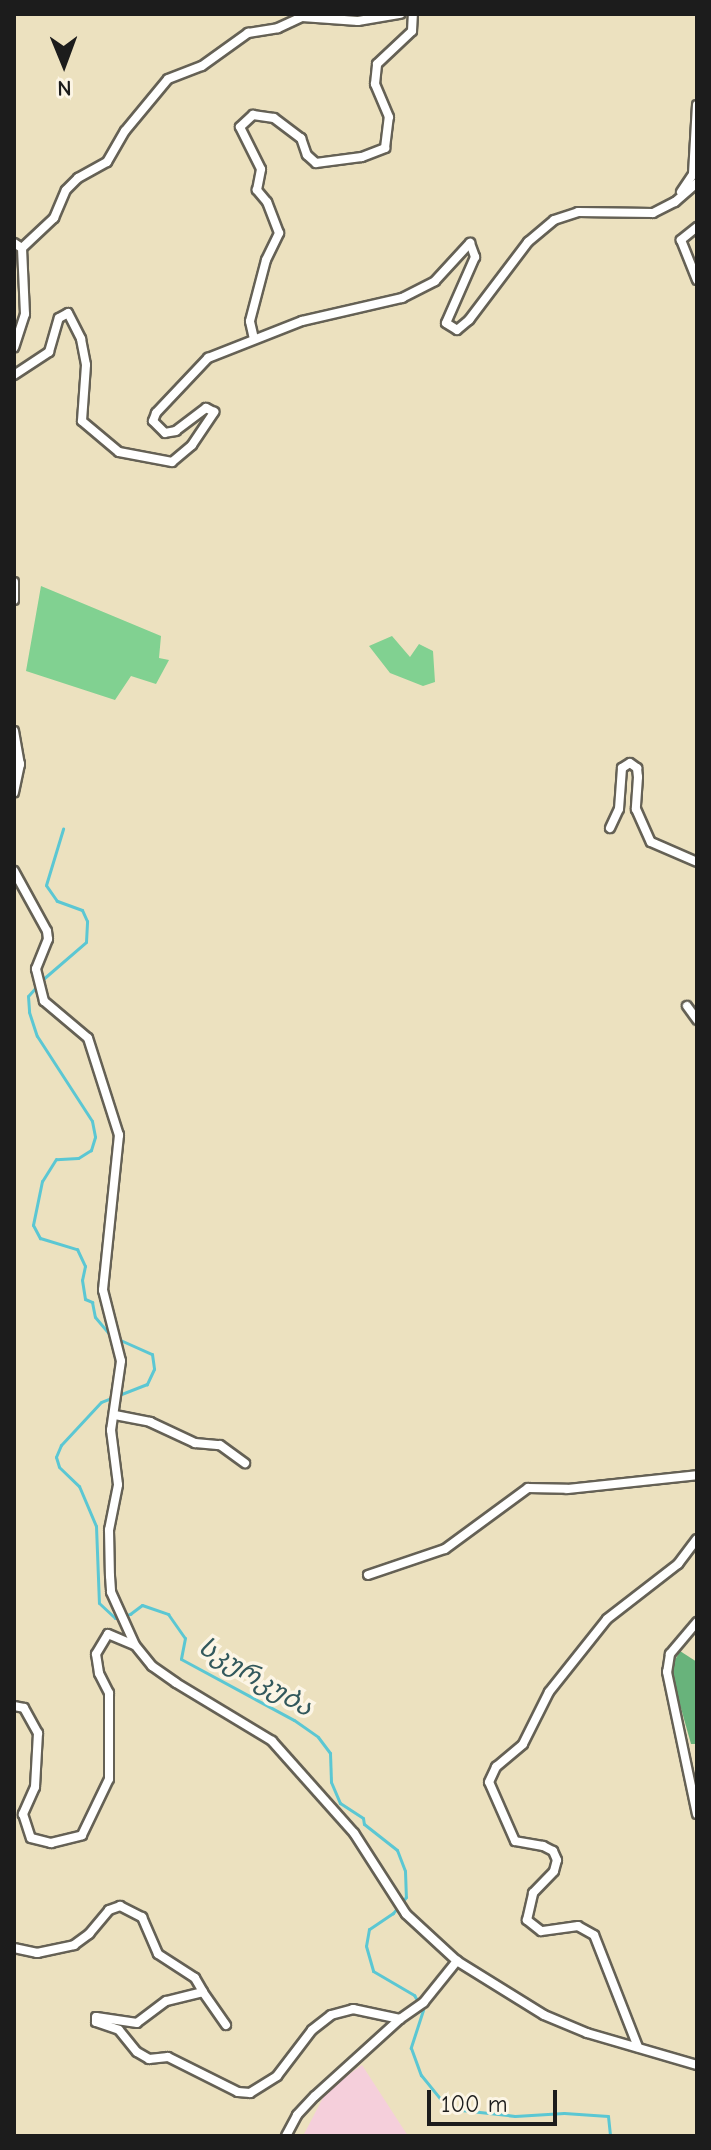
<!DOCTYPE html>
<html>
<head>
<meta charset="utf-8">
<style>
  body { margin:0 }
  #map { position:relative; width:711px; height:2150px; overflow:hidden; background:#ece1bf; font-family:"Comic Neue","Noto Sans Georgian",sans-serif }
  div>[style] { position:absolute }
  .built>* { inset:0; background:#f5cfdb }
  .green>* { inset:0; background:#81d191 }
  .forest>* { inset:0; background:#68b37b }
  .stream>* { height:3px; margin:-1.5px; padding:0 1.5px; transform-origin:1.5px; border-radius:1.5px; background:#5bc7d3 }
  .roads { filter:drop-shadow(2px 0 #656155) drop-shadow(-2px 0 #656155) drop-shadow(0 2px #656155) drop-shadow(0 -2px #656155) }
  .minor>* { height:8px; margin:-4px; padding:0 4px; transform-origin:4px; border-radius:4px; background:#fff }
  span { translate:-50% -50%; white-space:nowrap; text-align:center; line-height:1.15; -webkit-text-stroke:7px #fcf5e5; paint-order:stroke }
  .water-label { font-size:26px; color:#32585c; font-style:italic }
  .frame { position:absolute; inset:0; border:16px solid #1c1c1c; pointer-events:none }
  .north { position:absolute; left:24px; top:24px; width:80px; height:80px; -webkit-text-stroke:6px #fcf5e5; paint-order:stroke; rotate:179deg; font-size:22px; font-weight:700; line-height:32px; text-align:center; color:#1c1c1c }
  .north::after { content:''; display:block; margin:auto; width:28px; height:36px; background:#1c1c1c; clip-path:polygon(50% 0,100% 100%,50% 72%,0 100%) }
  .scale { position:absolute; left:427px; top:2090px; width:130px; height:36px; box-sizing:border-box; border:4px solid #1c1c1c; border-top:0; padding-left:10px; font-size:24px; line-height:28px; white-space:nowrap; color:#1c1c1c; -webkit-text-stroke:6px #fcf5e5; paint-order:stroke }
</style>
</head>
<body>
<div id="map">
  <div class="built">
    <i style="clip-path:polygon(362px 2065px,408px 2136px,303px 2136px,327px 2090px)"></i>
  </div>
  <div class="green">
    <i style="clip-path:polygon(41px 586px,161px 636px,159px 658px,169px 660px,156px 684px,131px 676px,115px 700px,26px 671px)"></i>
    <i style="clip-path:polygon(392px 636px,410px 657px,419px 644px,433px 651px,435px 682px,423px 686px,390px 673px,369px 646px)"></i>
  </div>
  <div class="forest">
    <i style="clip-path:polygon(680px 1651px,697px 1662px,697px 1744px,691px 1744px,670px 1669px)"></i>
  </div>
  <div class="stream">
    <i style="left:42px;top:980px;width:58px;rotate:-40.8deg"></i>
    <i style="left:86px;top:942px;width:21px;rotate:-87deg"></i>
    <i style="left:87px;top:921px;width:12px;rotate:-114deg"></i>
    <i style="left:82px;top:910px;width:27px;rotate:-160deg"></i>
    <i style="left:57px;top:901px;width:19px;rotate:-125deg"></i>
    <i style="left:46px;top:885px;width:59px;rotate:-73.1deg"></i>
    <i style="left:37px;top:986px;width:13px;rotate:132deg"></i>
    <i style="left:28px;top:996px;width:16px;rotate:86deg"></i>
    <i style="left:29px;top:1012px;width:25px;rotate:72deg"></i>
    <i style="left:37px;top:1036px;width:101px;rotate:57.1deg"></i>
    <i style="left:92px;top:1121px;width:16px;rotate:79deg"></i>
    <i style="left:95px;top:1137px;width:14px;rotate:107deg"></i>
    <i style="left:91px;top:1150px;width:15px;rotate:148deg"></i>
    <i style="left:78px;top:1158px;width:22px;rotate:177deg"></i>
    <i style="left:56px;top:1159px;width:26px;rotate:122deg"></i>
    <i style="left:42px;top:1181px;width:45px;rotate:101.6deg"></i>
    <i style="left:33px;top:1225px;width:15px;rotate:62deg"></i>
    <i style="left:40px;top:1238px;width:39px;rotate:17deg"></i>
    <i style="left:77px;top:1249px;width:19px;rotate:65deg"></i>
    <i style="left:85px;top:1266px;width:14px;rotate:102deg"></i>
    <i style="left:82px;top:1280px;width:19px;rotate:81deg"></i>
    <i style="left:85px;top:1299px;width:8px;rotate:23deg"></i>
    <i style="left:92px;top:1302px;width:15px;rotate:79deg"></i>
    <i style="left:95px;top:1317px;width:25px;rotate:50deg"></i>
    <i style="left:118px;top:1339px;width:37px;rotate:24deg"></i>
    <i style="left:152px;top:1354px;width:15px;rotate:82deg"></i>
    <i style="left:154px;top:1369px;width:17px;rotate:115deg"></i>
    <i style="left:147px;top:1384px;width:49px;rotate:158.6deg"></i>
    <i style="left:101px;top:1402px;width:59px;rotate:132.9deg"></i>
    <i style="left:61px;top:1445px;width:13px;rotate:113deg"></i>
    <i style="left:56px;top:1457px;width:10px;rotate:73deg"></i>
    <i style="left:59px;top:1467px;width:28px;rotate:44deg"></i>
    <i style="left:79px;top:1486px;width:43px;rotate:67deg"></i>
    <i style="left:96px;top:1526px;width:77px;rotate:87.8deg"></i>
    <i style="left:99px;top:1603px;width:22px;rotate:43deg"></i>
    <i style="left:115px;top:1618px;width:16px;rotate:-15deg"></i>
    <i style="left:130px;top:1614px;width:15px;rotate:-37deg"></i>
    <i style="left:142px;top:1605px;width:28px;rotate:19deg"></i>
    <i style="left:168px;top:1614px;width:29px;rotate:55deg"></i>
    <i style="left:185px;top:1638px;width:21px;rotate:101deg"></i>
    <i style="left:181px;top:1659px;width:128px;rotate:28.4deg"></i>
    <i style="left:294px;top:1720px;width:29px;rotate:35deg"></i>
    <i style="left:318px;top:1737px;width:20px;rotate:53deg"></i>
    <i style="left:330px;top:1753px;width:29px;rotate:88deg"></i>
    <i style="left:331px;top:1782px;width:23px;rotate:67deg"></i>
    <i style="left:340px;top:1803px;width:27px;rotate:33deg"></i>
    <i style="left:363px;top:1818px;width:6px;rotate:81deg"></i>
    <i style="left:364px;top:1824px;width:42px;rotate:38.2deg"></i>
    <i style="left:397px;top:1850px;width:22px;rotate:69deg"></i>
    <i style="left:405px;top:1871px;width:26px;rotate:88deg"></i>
    <i style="left:406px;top:1897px;width:21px;rotate:129deg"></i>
    <i style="left:393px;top:1913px;width:29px;rotate:146deg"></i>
    <i style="left:369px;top:1929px;width:17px;rotate:100deg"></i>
    <i style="left:366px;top:1946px;width:26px;rotate:74deg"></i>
    <i style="left:373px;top:1971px;width:48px;rotate:30.3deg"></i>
    <i style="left:414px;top:1995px;width:17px;rotate:59deg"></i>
    <i style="left:423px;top:2010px;width:40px;rotate:108deg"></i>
    <i style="left:411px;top:2048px;width:29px;rotate:70deg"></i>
    <i style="left:421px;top:2075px;width:33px;rotate:51deg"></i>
    <i style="left:442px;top:2101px;width:21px;rotate:25deg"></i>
    <i style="left:461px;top:2110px;width:54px;rotate:6.3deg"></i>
    <i style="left:515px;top:2116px;width:49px;rotate:-3.5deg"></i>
    <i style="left:564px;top:2113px;width:44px;rotate:3.9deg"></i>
    <i style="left:608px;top:2116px;width:20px;rotate:84deg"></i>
  </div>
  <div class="roads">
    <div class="minor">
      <i style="left:681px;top:192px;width:22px;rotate:-56deg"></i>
      <i style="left:693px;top:174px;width:69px;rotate:-86.7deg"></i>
      <i style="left:697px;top:227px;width:21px;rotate:141deg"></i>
      <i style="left:681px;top:240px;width:43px;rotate:68.2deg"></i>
      <i style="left:14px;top:243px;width:9px;rotate:32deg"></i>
      <i style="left:22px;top:248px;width:66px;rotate:87.4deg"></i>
      <i style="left:25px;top:314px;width:35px;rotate:108deg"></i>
      <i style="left:22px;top:248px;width:44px;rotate:-43.2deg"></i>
      <i style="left:54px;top:218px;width:30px;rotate:-67deg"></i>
      <i style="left:66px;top:190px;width:17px;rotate:-45deg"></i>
      <i style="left:78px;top:178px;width:33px;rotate:-29deg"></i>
      <i style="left:107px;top:162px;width:36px;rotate:-60deg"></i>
      <i style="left:125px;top:131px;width:67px;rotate:-50.4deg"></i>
      <i style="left:168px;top:79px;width:36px;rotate:-21deg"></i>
      <i style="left:202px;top:66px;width:57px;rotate:-35.7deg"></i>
      <i style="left:248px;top:33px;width:30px;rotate:-9deg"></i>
      <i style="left:278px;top:28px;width:26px;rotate:-25deg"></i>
      <i style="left:302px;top:17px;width:56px;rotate:4.1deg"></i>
      <i style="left:358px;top:21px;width:43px;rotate:-9.5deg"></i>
      <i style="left:254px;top:339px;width:18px;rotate:-103deg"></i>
      <i style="left:250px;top:321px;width:63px;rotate:-75.3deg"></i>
      <i style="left:266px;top:260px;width:30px;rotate:-64deg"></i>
      <i style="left:279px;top:233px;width:33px;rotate:-111deg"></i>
      <i style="left:267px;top:202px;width:16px;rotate:-130deg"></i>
      <i style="left:257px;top:190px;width:21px;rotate:-79deg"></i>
      <i style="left:261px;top:169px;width:47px;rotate:-116.6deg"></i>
      <i style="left:240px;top:127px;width:18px;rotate:-43deg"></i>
      <i style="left:253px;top:115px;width:21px;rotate:8deg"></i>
      <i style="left:274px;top:118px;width:34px;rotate:37deg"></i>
      <i style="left:301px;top:138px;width:18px;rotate:71deg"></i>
      <i style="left:307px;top:155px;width:12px;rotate:42deg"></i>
      <i style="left:316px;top:163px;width:46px;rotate:-7.4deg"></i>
      <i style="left:362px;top:157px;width:25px;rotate:-21deg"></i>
      <i style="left:385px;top:148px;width:31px;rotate:-83deg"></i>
      <i style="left:389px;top:117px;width:36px;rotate:-113deg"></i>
      <i style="left:375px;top:84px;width:20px;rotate:-84deg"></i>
      <i style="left:377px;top:64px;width:48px;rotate:-43.3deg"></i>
      <i style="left:412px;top:31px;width:17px;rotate:-87deg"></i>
      <i style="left:14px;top:375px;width:42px;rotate:-33.3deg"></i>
      <i style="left:49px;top:352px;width:35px;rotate:-74deg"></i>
      <i style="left:59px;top:318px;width:10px;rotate:-29deg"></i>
      <i style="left:68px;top:313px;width:29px;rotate:63deg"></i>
      <i style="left:81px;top:339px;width:26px;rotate:79deg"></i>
      <i style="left:86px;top:365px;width:56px;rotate:94.1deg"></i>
      <i style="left:82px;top:421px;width:48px;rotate:40deg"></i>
      <i style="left:119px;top:452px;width:54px;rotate:10.7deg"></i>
      <i style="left:172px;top:462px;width:26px;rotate:-40deg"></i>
      <i style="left:192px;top:445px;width:40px;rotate:-56deg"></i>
      <i style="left:214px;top:412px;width:9px;rotate:-153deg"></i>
      <i style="left:206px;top:408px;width:38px;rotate:143deg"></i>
      <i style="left:176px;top:431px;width:11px;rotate:170deg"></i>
      <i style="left:165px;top:433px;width:17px;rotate:-135deg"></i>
      <i style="left:153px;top:421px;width:9px;rotate:-69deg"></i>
      <i style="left:156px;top:413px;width:76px;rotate:-46.6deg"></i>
      <i style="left:208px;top:358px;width:101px;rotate:-21.5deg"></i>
      <i style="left:302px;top:321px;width:103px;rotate:-13deg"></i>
      <i style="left:402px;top:298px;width:37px;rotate:-27deg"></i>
      <i style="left:435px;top:281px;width:52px;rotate:-47.4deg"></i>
      <i style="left:470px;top:243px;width:15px;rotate:70deg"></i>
      <i style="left:475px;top:257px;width:72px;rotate:113.7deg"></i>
      <i style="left:446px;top:323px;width:13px;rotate:32deg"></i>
      <i style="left:457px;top:330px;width:16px;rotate:-40deg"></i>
      <i style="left:469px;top:320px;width:98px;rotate:-52.9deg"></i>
      <i style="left:528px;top:242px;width:34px;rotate:-40deg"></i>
      <i style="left:554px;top:220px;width:25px;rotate:-18deg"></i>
      <i style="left:578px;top:212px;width:75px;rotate:0.8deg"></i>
      <i style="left:653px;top:213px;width:25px;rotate:-27deg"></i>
      <i style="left:675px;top:202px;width:29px;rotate:-41deg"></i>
      <i style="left:14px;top:582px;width:18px;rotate:90deg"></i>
      <i style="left:14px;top:731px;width:34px;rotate:80deg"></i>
      <i style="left:20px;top:764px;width:29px;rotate:102deg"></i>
      <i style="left:610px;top:828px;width:21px;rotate:-65deg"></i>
      <i style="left:619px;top:809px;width:41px;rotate:-85.8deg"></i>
      <i style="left:622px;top:768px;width:9px;rotate:-32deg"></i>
      <i style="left:630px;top:763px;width:9px;rotate:36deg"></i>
      <i style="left:637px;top:768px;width:9px;rotate:84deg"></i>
      <i style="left:638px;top:777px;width:32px;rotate:94deg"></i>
      <i style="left:636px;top:809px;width:36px;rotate:66deg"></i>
      <i style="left:651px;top:842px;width:50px;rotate:23.5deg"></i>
      <i style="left:14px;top:871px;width:68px;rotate:61.2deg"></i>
      <i style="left:47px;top:931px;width:8px;rotate:83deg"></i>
      <i style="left:48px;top:939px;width:32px;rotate:112deg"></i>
      <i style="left:36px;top:969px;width:33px;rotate:76deg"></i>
      <i style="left:44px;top:1001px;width:57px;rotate:40.1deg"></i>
      <i style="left:88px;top:1038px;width:102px;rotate:72.3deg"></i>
      <i style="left:119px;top:1135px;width:156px;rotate:95.9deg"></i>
      <i style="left:103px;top:1290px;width:73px;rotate:75.8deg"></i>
      <i style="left:121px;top:1361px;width:70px;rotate:98.2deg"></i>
      <i style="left:111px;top:1430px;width:55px;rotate:82.7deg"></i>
      <i style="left:118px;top:1485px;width:46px;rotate:101.3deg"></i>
      <i style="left:109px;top:1530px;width:46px;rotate:88.8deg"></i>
      <i style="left:110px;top:1576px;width:16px;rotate:86deg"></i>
      <i style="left:111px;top:1592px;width:58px;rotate:65.6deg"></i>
      <i style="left:135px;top:1645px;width:27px;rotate:51deg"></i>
      <i style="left:152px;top:1666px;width:29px;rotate:35deg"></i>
      <i style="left:176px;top:1683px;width:112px;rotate:31.1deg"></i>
      <i style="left:272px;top:1741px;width:123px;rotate:48.3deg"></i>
      <i style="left:354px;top:1833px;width:96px;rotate:57.3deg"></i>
      <i style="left:406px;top:1914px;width:69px;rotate:42.7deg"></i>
      <i style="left:457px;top:1961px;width:102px;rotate:31.8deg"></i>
      <i style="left:544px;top:2015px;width:47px;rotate:22.7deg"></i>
      <i style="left:587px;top:2033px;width:115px;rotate:16.2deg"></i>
      <i style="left:687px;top:1006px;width:17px;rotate:54deg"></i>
      <i style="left:115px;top:1415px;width:36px;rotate:11deg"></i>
      <i style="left:150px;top:1422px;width:50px;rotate:25deg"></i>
      <i style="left:195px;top:1443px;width:25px;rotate:5deg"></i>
      <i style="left:220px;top:1445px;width:31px;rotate:36deg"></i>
      <i style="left:368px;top:1575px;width:81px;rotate:-18.7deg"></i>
      <i style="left:445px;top:1549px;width:103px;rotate:-36.3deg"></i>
      <i style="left:528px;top:1488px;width:39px;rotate:1deg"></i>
      <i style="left:567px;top:1489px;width:131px;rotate:-6.1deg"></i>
      <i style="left:697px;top:1622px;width:42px;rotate:130.2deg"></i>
      <i style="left:670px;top:1654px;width:18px;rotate:99deg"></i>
      <i style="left:667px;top:1672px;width:145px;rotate:78.1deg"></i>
      <i style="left:14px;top:1706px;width:10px;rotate:11deg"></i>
      <i style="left:24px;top:1708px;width:29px;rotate:61deg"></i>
      <i style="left:38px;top:1733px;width:54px;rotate:93.2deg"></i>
      <i style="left:35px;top:1787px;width:30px;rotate:114deg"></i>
      <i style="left:23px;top:1814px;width:25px;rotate:72deg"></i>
      <i style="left:31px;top:1838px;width:21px;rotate:14deg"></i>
      <i style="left:51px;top:1843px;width:32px;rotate:-14deg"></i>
      <i style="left:82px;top:1835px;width:62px;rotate:-64.3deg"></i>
      <i style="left:109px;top:1779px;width:86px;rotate:-90deg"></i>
      <i style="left:109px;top:1693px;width:22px;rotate:-117deg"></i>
      <i style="left:99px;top:1673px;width:19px;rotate:-99deg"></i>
      <i style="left:96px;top:1654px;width:23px;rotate:-59deg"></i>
      <i style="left:108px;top:1634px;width:28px;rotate:23deg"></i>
      <i style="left:14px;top:1948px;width:24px;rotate:12deg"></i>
      <i style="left:37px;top:1953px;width:38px;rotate:-12deg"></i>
      <i style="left:74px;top:1945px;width:19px;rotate:-36deg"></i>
      <i style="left:89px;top:1934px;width:31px;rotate:-50deg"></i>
      <i style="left:109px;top:1910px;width:12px;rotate:-20deg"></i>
      <i style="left:120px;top:1906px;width:25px;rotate:27deg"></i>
      <i style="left:142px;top:1917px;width:40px;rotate:66.6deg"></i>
      <i style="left:158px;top:1954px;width:44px;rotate:33deg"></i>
      <i style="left:195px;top:1978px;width:16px;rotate:60deg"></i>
      <i style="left:226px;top:2025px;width:40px;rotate:-124.9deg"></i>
      <i style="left:203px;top:1992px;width:38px;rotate:166deg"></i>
      <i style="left:166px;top:2001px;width:36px;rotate:143deg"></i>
      <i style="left:137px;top:2023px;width:41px;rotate:-171.7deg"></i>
      <i style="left:96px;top:2017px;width:5px;rotate:90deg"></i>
      <i style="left:96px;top:2022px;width:24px;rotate:19deg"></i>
      <i style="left:119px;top:2030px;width:28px;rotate:51deg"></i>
      <i style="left:137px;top:2052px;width:14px;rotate:30deg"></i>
      <i style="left:149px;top:2059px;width:19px;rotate:-6deg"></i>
      <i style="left:168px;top:2057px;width:78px;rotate:26.6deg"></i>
      <i style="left:238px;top:2092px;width:12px;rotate:5deg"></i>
      <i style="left:250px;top:2093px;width:32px;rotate:-32deg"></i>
      <i style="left:277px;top:2076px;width:58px;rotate:-52.7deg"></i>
      <i style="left:312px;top:2030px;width:24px;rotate:-38deg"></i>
      <i style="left:331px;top:2015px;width:23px;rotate:-15deg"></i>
      <i style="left:353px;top:2009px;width:48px;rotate:12deg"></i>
      <i style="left:638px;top:2047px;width:120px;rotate:-111.4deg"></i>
      <i style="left:594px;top:1935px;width:18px;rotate:-151deg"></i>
      <i style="left:578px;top:1926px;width:37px;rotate:172deg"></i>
      <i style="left:541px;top:1931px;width:18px;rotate:-142deg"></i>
      <i style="left:527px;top:1920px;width:28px;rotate:-77deg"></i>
      <i style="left:533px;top:1893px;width:30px;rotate:-46deg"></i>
      <i style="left:554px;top:1871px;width:11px;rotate:-75deg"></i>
      <i style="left:557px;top:1860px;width:10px;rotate:-114deg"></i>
      <i style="left:553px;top:1851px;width:11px;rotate:-153deg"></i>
      <i style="left:543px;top:1846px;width:28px;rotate:-170deg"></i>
      <i style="left:515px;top:1841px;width:64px;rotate:-113.8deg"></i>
      <i style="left:489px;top:1782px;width:17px;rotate:-65deg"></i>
      <i style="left:496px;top:1767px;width:35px;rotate:-40deg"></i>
      <i style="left:523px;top:1744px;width:58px;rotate:-63.4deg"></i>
      <i style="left:549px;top:1692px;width:93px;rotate:-51.5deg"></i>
      <i style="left:607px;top:1619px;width:90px;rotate:-37.8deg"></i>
      <i style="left:678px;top:1564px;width:31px;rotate:-53deg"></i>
      <i style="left:286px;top:2136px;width:24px;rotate:-62deg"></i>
      <i style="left:297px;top:2115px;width:26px;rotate:-47deg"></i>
      <i style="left:315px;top:2096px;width:115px;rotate:-42.2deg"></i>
      <i style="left:400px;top:2019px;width:29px;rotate:-35deg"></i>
      <i style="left:424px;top:2002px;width:53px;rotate:-51.2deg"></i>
    </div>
  </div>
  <div class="water-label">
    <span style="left:255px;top:1678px;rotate:31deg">სკურკუბა</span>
  </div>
  <div class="frame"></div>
  <div class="north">N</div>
  <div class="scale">100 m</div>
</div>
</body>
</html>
